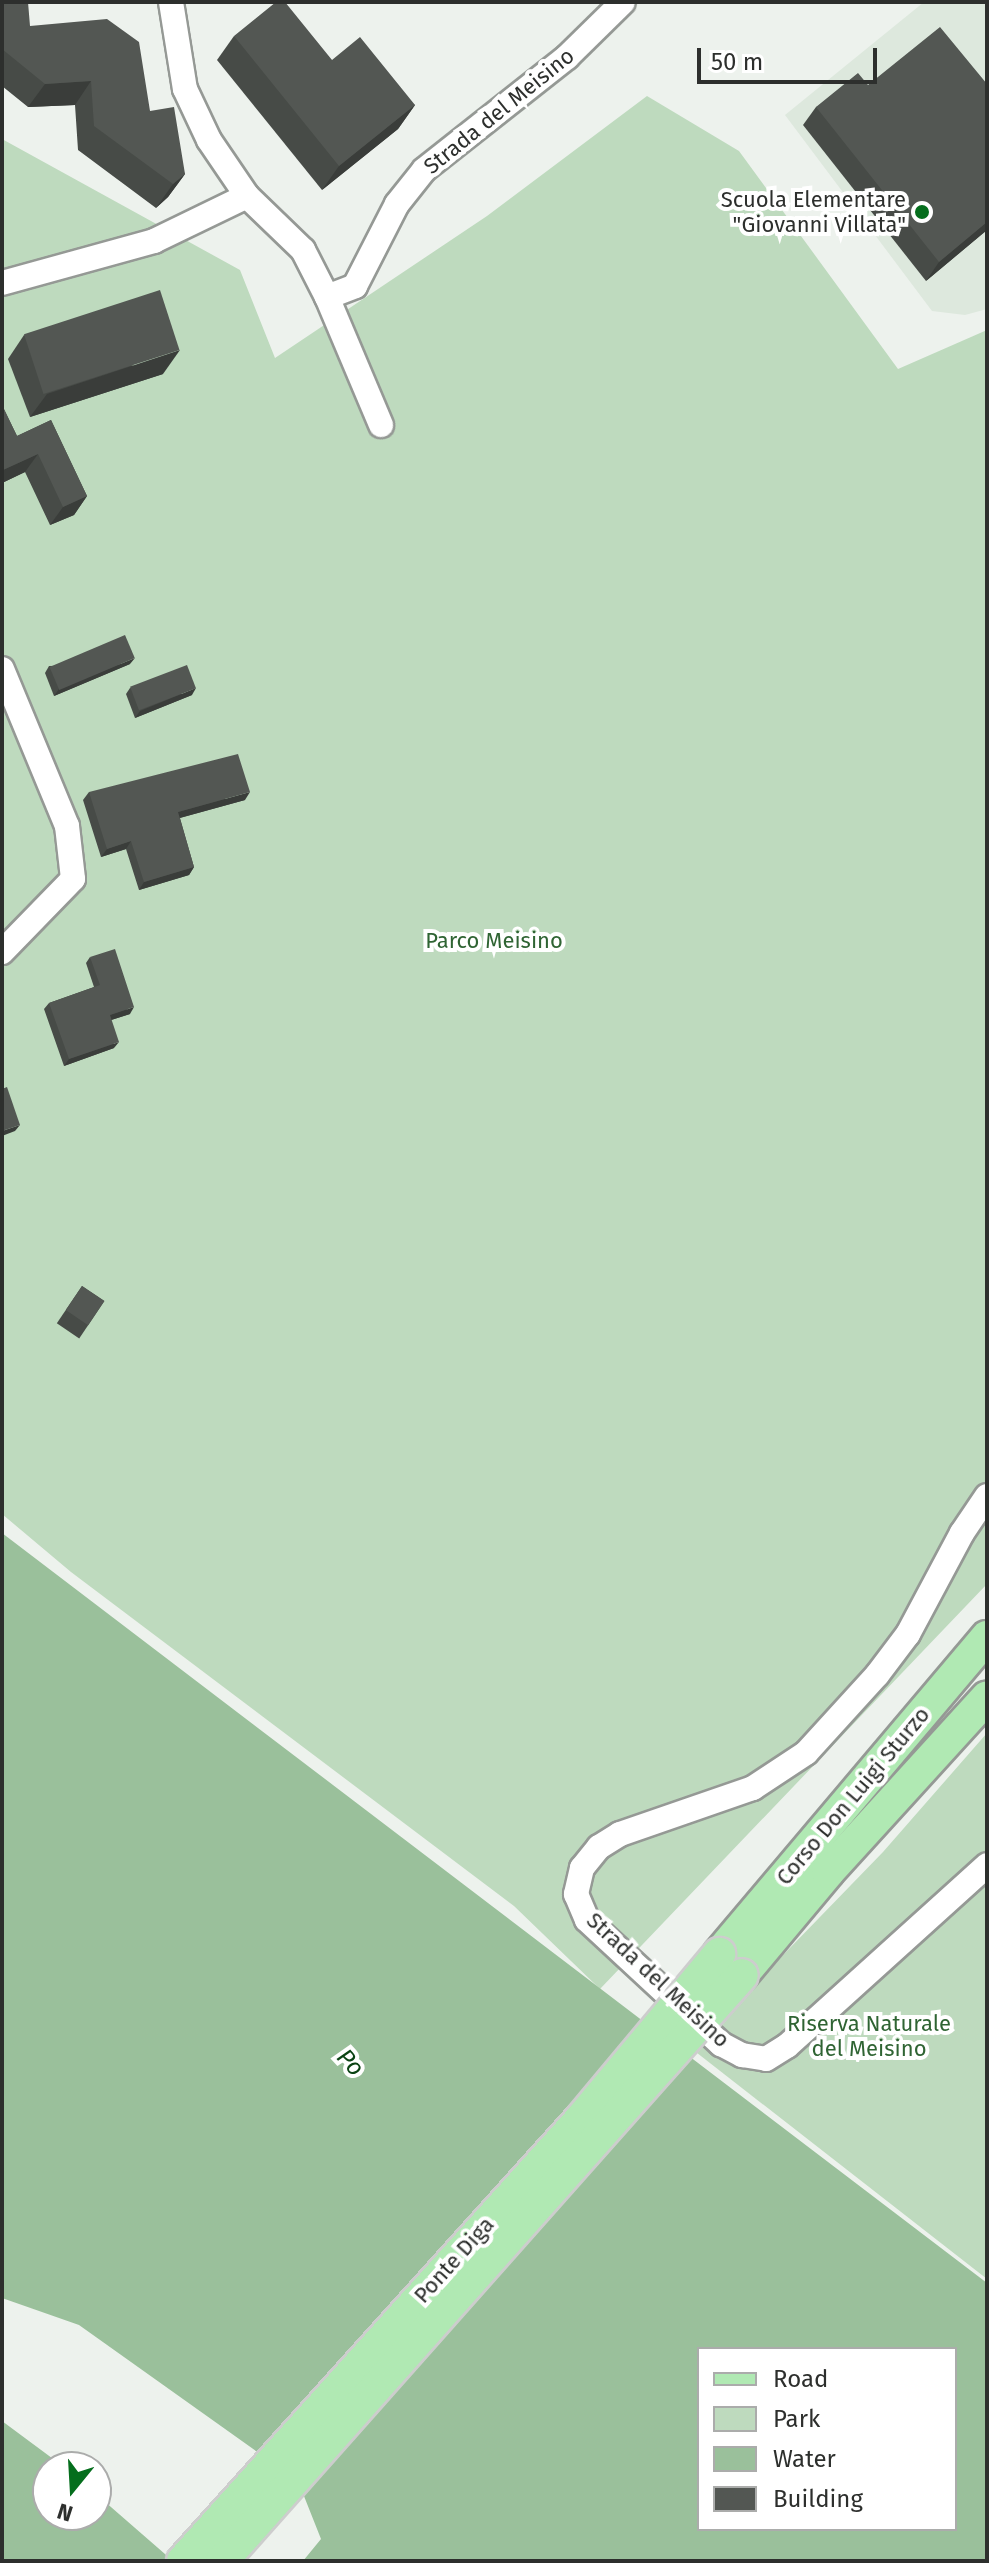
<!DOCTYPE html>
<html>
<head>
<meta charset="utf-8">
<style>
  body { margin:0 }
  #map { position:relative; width:989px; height:2563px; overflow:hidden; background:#edf2ed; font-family:"Fira Sans",sans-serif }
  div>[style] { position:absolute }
  .built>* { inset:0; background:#dde8dd }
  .green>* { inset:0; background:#bedabe }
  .water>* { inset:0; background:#9ac09b }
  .roads { filter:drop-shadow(2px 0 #959995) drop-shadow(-2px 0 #959995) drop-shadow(0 2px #959995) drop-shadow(0 -2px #959995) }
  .minor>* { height:24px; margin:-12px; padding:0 12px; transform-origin:12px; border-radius:12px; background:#fff }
  .major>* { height:32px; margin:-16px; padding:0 16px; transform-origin:16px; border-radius:16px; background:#b0e9b3 }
  .bridges { filter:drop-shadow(2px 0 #cdcdcd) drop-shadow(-2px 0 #cdcdcd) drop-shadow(0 2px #cdcdcd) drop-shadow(0 -2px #cdcdcd) }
  .major-bridge>* { height:32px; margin:-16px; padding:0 16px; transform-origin:16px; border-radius:16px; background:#b0e9b3 }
  .wall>* { inset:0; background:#474b47; transform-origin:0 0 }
  .shaded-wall>* { inset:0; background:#3a3d3a }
  .building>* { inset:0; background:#535753; transform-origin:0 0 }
  .dots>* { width:22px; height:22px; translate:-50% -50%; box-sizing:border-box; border:4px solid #fff; border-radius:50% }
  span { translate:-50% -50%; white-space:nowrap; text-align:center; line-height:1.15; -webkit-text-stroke:8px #fff; paint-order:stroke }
  .street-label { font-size:22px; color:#2d2f2d }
  .poi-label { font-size:22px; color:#2d2f2d }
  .right { translate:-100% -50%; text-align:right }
  .park-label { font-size:22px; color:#2f6433 }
  .water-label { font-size:24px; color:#0a4313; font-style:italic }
  .frame { position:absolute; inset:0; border:4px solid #2d2f2d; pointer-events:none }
  .legend { position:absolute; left:697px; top:2347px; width:260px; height:184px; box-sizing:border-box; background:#fff; border:2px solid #abacab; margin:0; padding:10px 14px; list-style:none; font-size:24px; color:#2d2f2d }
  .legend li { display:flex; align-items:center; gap:16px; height:40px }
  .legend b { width:40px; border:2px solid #abacab }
  .north { position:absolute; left:32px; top:2451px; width:80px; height:80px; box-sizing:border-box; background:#fff; border:2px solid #abacab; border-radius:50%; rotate:198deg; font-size:22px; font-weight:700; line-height:32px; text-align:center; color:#2d2f2d }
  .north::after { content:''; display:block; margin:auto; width:28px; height:36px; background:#056e1d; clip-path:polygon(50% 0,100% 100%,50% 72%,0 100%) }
  .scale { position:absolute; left:697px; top:48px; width:180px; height:36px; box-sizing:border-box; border:4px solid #2d2f2d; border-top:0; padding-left:10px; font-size:24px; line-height:28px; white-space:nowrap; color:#2d2f2d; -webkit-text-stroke:6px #fff; paint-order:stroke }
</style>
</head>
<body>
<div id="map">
  <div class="built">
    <i style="clip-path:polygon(924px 2px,987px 2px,987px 309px,965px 315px,932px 311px,785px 115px)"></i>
  </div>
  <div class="green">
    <i style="clip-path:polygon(647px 96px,739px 151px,898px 369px,987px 330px,987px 1584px,600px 1989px,514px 1906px,71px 1572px,2px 1514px,2px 139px,240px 270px,275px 358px,487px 216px)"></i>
    <i style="clip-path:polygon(987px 1733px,987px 2279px,692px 2049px,883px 1852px)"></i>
  </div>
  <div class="water">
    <i style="clip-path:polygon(evenodd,2px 1533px,987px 2283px,987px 2561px,303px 2561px,321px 2539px,298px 2481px,79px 2325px,2px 2298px,2px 1533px,699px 2349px,955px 2349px,955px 2529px,699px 2529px,699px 2349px)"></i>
    <i style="clip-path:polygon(2px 2421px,64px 2467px,48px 2467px,48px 2515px,96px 2515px,96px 2494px,173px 2561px,2px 2561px)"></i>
  </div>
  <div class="roads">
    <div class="minor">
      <i style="left:171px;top:2px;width:88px;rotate:80.9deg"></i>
      <i style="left:185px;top:89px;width:56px;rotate:64.8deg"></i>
      <i style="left:209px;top:140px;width:68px;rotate:55.8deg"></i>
      <i style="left:247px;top:196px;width:78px;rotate:44deg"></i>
      <i style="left:303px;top:250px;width:53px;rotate:62.9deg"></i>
      <i style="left:327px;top:297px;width:30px;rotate:-21deg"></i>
      <i style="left:355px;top:286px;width:92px;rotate:-62.9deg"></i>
      <i style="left:397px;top:204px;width:43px;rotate:-51.5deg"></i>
      <i style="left:424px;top:170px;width:182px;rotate:-38.3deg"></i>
      <i style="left:567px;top:57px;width:78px;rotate:-44.5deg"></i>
      <i style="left:2px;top:283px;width:158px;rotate:-15.4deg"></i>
      <i style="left:154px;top:241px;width:103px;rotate:-25.8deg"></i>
      <i style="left:327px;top:297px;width:139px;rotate:67.1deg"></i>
      <i style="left:2px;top:669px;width:170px;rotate:67.5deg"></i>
      <i style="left:67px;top:826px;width:53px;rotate:83.5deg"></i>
      <i style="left:73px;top:879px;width:102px;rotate:134.2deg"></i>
      <i style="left:987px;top:1496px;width:45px;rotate:124deg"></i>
      <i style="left:962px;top:1533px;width:115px;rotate:118.1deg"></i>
      <i style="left:908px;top:1634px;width:51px;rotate:127.1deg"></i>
      <i style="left:877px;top:1675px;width:105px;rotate:132.3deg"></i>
      <i style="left:806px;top:1753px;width:64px;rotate:146.6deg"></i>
      <i style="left:753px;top:1788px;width:141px;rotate:160.9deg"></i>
      <i style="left:620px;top:1834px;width:25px;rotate:148deg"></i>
      <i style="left:599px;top:1847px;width:27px;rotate:129deg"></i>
      <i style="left:582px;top:1868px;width:27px;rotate:103deg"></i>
      <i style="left:576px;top:1894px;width:28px;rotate:67deg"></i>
      <i style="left:587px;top:1920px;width:183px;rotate:42.8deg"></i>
      <i style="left:721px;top:2044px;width:24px;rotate:28deg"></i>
      <i style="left:742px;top:2055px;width:24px;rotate:9deg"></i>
      <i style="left:766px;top:2059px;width:25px;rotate:-32deg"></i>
      <i style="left:787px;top:2046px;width:270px;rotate:-42.1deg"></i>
    </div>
    <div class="major">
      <i style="left:719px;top:1954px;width:415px;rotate:-49.8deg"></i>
      <i style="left:742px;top:1975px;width:134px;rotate:-50.1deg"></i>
      <i style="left:828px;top:1872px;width:236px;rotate:-47.7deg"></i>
    </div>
  </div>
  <div class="bridges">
    <div class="major-bridge">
      <i style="left:183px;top:2561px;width:596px;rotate:-47.99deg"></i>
      <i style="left:582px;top:2118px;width:214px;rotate:-50.1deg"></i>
      <i style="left:222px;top:2561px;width:783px;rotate:-48.42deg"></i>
    </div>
  </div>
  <div class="wall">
    <i style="clip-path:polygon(2px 2px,30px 26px,150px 111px,185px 174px,168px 197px,156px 208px,78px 150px,75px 105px,28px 107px,2px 86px)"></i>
    <i style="clip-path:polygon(234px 36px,332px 60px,415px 105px,398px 129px,322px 190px,217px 60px)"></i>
    <i style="clip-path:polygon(987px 84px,987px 230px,926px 281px,803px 125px,816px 107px,868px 85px)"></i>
    <i style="clip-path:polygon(24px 335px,163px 374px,30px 417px,8px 359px)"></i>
    <i style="clip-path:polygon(2px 405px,17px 436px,51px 420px,87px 496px,74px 515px,50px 525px,25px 472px,2px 483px)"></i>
    <i style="clip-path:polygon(130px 664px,54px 696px,45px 673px,49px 666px)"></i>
    <i style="clip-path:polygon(130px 688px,192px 695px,135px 718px,126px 694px)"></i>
    <i style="clip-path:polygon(89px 792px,245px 800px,180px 818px,194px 867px,189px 875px,139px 890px,126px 849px,101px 857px,83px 800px)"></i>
    <i style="clip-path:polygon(90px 957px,130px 1014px,111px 1020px,114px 1048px,64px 1066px,44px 1009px,49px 1003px,94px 987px,86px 963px)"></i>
    <i style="left:82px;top:1286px;width:27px;height:45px;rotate:34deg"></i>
  </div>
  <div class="shaded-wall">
    <i style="clip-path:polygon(91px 81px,75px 105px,28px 107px,45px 84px)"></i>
    <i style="clip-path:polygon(415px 105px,398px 129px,322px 190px,339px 166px)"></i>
    <i style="clip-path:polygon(185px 174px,168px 197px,156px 208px,173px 184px)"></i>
    <i style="clip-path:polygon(987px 222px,987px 230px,926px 281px,939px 262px)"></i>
    <i style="clip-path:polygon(180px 350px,163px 374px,30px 417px,47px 394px)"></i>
    <i style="clip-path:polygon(38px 454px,25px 472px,2px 483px,2px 472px,3px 470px)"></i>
    <i style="clip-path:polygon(87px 496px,74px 515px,50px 525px,63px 507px)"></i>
    <i style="clip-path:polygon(135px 658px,130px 664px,54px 696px,59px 689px)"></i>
    <i style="clip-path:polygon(196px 688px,192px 695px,135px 718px,140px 711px)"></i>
    <i style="clip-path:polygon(250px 792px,245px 800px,172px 820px,178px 812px)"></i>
    <i style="clip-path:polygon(131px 841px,126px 849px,101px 857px,107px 849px)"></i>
    <i style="clip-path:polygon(194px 867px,189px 875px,139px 890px,144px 882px)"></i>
    <i style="clip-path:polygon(134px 1007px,130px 1014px,105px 1022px,110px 1015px)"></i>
    <i style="clip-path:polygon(119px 1042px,114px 1048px,64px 1066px,69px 1059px)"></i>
    <i style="clip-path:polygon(20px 1125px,15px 1131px,2px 1136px,2px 1131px)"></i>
  </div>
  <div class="building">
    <i style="clip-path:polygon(2px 2px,28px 2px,30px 26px,107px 19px,139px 42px,150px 111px,174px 107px,185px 174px,173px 184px,94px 126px,91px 81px,45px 84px,2px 49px)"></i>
    <i style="clip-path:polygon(276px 2px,285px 2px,332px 60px,360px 37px,415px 105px,339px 166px,234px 36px)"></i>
    <i style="clip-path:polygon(940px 27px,987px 84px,987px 222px,939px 262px,816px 107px,858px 73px,868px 85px)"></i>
    <i style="left:160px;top:290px;width:63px;height:143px;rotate:72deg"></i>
    <i style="clip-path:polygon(2px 405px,17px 436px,51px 420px,87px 496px,63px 507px,38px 454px,3px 470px,2px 467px)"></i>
    <i style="left:125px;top:635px;width:25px;height:82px;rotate:67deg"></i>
    <i style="left:187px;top:665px;width:25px;height:61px;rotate:69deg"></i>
    <i style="clip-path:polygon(238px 754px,250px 792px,178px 812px,194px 867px,144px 882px,131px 841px,107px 849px,89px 792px)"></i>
    <i style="clip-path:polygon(115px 949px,134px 1007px,110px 1015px,119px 1042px,69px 1059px,49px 1003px,100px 985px,90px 957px)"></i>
    <i style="clip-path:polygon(7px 1087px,20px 1125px,2px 1131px,2px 1089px)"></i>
    <i style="left:82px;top:1286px;width:27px;height:29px;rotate:34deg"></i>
  </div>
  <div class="dots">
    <i style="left:922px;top:212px;background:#056e1d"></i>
  </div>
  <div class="street-label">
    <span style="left:499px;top:111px;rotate:-39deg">Strada del Meisino</span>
    <span style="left:853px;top:1796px;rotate:-50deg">Corso Don Luigi Sturzo</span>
    <span style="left:658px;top:1980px;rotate:43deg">Strada del Meisino</span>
    <span style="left:454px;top:2260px;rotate:-48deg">Ponte Diga</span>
  </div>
  <div class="poi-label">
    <span class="right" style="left:906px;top:212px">Scuola Elementare<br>"Giovanni Villata"</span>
  </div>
  <div class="park-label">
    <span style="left:494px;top:941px">Parco Meisino</span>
    <span style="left:869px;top:2036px">Riserva Naturale<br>del Meisino</span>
  </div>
  <div class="water-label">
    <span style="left:350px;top:2063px;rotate:47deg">Po</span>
  </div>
  <div class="frame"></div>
  <ul class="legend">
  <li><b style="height:10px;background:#b0e9b3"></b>Road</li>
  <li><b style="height:22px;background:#bedabe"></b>Park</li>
  <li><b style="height:22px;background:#9ac09b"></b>Water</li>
  <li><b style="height:22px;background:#535753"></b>Building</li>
  </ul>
  <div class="north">N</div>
  <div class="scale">50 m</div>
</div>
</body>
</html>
